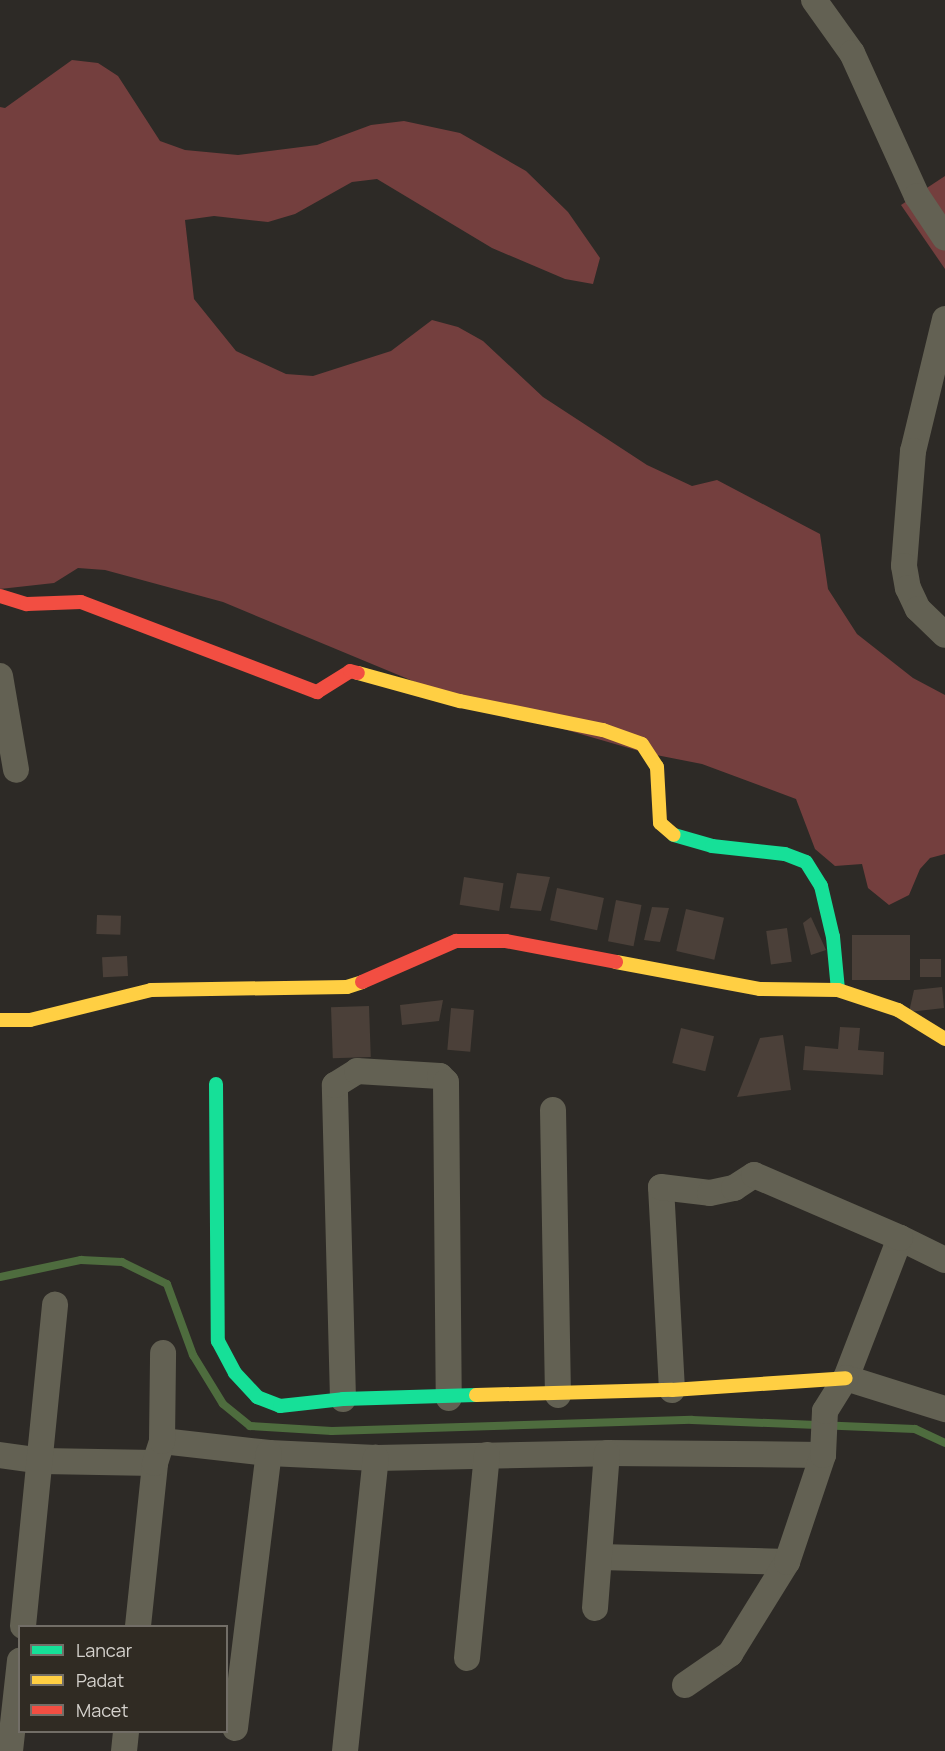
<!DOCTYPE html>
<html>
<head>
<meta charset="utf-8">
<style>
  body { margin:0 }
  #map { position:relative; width:945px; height:1751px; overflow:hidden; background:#2d2a26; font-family:Manrope,sans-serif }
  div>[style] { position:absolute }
  .forest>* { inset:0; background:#743f3e }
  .stream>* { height:8px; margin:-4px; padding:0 4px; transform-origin:4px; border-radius:4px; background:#4e6c3e }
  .building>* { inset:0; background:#4b4039; transform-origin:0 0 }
  .street>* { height:26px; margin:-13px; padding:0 13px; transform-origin:13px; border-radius:13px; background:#636153 }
  .fast>* { height:14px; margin:-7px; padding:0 7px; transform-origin:7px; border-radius:7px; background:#16e098 }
  .slow>* { height:14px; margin:-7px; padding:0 7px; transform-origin:7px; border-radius:7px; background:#ffcf43 }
  .jam>* { height:14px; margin:-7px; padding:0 7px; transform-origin:7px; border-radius:7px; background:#f24e42 }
  span { translate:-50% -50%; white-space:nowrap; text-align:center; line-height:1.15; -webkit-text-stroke:6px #302b23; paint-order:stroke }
  .legend { position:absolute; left:18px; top:1625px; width:210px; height:108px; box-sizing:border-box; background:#302b23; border:2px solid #726e67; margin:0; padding:8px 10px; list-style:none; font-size:18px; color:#d5d2cd }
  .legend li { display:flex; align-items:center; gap:12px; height:30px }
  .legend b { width:30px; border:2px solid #726e67 }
</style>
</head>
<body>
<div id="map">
  <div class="forest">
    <i style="clip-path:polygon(72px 60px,98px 63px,118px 76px,160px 141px,185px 150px,238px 155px,317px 145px,371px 125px,404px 121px,460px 133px,526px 171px,568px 212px,600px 258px,593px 284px,565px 279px,492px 248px,377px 179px,352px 182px,295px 214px,268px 222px,214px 216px,185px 220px,194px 299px,236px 351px,286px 374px,313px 376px,391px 351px,432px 320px,458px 327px,483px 341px,543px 397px,647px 465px,692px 486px,717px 480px,820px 534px,828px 589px,857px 634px,913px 678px,945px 695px,945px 854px,930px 858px,920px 869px,909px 895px,889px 905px,868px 888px,862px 864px,835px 866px,815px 849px,796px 799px,702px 764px,646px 753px,449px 696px,223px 602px,105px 570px,78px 568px,54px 583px,0 589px,0 107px,5px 108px)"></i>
    <i style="clip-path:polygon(945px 176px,945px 269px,901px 205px)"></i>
  </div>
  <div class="stream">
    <i style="left:0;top:1277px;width:83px;rotate:-11.9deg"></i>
    <i style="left:81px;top:1260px;width:41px;rotate:2.8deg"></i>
    <i style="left:122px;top:1262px;width:50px;rotate:26.1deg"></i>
    <i style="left:167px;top:1284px;width:76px;rotate:69.9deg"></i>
    <i style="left:193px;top:1355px;width:57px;rotate:58.5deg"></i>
    <i style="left:223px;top:1404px;width:35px;rotate:39deg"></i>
    <i style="left:250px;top:1426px;width:82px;rotate:3.5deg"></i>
    <i style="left:332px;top:1431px;width:360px;rotate:-1.8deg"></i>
    <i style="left:692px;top:1420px;width:223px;rotate:2.3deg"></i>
    <i style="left:915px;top:1429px;width:33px;rotate:25deg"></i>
  </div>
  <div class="building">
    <i style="clip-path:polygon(517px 873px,550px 877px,541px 911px,510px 908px)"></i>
    <i style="left:464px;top:877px;width:40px;height:28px;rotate:9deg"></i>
    <i style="left:557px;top:888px;width:48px;height:33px;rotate:12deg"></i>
    <i style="left:616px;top:900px;width:26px;height:42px;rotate:11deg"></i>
    <i style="clip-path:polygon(652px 907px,669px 908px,660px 942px,644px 940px)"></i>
    <i style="left:686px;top:909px;width:39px;height:43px;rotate:13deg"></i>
    <i style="left:97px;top:915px;width:24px;height:19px;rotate:2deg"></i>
    <i style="clip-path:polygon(811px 917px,826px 950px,811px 955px,803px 923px)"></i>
    <i style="left:787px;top:928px;width:34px;height:21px;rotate:82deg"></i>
    <i style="left:852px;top:935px;width:58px;height:45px"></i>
    <i style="left:127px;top:956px;width:20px;height:25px;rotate:87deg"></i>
    <i style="left:941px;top:959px;width:18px;height:21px;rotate:90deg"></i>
    <i style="clip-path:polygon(942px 987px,944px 1008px,909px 1012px,914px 990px)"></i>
    <i style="clip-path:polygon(443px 1000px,439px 1021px,402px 1025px,400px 1005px)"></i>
    <i style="left:369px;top:1006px;width:51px;height:38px;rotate:88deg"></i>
    <i style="left:451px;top:1008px;width:23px;height:42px;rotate:5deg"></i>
    <i style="clip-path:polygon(840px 1027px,860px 1028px,858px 1050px,884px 1052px,883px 1075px,803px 1070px,805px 1046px,838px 1049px)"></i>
    <i style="left:681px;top:1028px;width:34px;height:36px;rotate:14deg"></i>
    <i style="clip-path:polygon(783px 1035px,791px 1090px,737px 1097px,760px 1038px)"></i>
  </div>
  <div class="street">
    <i style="left:814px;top:0;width:65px;rotate:54.4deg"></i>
    <i style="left:852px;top:53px;width:157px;rotate:65.6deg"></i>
    <i style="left:917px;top:196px;width:50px;rotate:56.3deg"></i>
    <i style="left:945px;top:319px;width:136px;rotate:103.6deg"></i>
    <i style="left:913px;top:451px;width:115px;rotate:94.5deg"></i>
    <i style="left:904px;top:566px;width:22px;rotate:80deg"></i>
    <i style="left:908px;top:588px;width:23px;rotate:65deg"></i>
    <i style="left:918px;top:609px;width:37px;rotate:44deg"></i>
    <i style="left:0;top:676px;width:95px;rotate:80.3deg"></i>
    <i style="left:553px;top:1110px;width:285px;rotate:89deg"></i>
    <i style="left:945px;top:1260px;width:50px;rotate:-153.9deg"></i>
    <i style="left:900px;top:1238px;width:150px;rotate:111.1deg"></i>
    <i style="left:846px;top:1378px;width:104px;rotate:17.4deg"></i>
    <i style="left:672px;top:1390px;width:203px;rotate:-93.1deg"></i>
    <i style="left:661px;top:1187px;width:49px;rotate:7deg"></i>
    <i style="left:710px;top:1193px;width:25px;rotate:-12deg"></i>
    <i style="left:734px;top:1188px;width:24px;rotate:-33deg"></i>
    <i style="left:754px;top:1175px;width:159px;rotate:23.3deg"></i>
    <i style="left:343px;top:1399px;width:314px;rotate:-91.5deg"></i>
    <i style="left:335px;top:1085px;width:26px;rotate:-32deg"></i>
    <i style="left:357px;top:1071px;width:83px;rotate:3.4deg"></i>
    <i style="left:440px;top:1076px;width:8px;rotate:45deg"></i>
    <i style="left:446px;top:1082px;width:316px;rotate:89.5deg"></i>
    <i style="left:162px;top:1441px;width:108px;rotate:6.4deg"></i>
    <i style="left:269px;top:1453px;width:107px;rotate:2.7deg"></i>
    <i style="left:376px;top:1458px;width:231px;rotate:-1.2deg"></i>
    <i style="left:607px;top:1453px;width:216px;rotate:0.5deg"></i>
    <i style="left:0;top:1455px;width:42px;rotate:8.1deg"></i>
    <i style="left:42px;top:1461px;width:113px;rotate:1deg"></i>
    <i style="left:600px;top:1557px;width:187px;rotate:1.5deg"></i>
    <i style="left:595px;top:1608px;width:155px;rotate:-85.6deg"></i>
    <i style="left:23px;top:1626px;width:323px;rotate:-84.3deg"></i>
    <i style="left:138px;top:1626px;width:164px;rotate:-84deg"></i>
    <i style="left:155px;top:1463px;width:23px;rotate:-72deg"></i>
    <i style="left:162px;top:1441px;width:88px;rotate:-89.3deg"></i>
    <i style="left:467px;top:1658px;width:204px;rotate:-84.4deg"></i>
    <i style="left:685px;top:1685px;width:55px;rotate:-34.6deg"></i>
    <i style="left:730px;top:1654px;width:108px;rotate:-58.2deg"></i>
    <i style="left:787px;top:1562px;width:113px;rotate:-71.4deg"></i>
    <i style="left:823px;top:1455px;width:44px;rotate:-87.4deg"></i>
    <i style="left:825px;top:1411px;width:39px;rotate:-58deg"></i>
    <i style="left:235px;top:1728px;width:277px;rotate:-83deg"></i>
    <i style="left:10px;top:1751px;width:91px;rotate:-83.7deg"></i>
    <i style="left:124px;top:1751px;width:19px;rotate:-84deg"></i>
    <i style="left:345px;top:1751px;width:295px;rotate:-84deg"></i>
  </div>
  <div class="fast">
    <i style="left:674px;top:835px;width:40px;rotate:16deg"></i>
    <i style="left:712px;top:846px;width:73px;rotate:6.3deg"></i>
    <i style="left:785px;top:854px;width:22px;rotate:21deg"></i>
    <i style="left:806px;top:862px;width:28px;rotate:58deg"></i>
    <i style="left:821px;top:886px;width:52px;rotate:76.8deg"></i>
    <i style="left:833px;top:937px;width:53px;rotate:84.6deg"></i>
    <i style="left:216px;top:1084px;width:257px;rotate:89.6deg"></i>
    <i style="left:218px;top:1341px;width:36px;rotate:62deg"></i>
    <i style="left:235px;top:1373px;width:33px;rotate:47deg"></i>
    <i style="left:257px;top:1397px;width:25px;rotate:21deg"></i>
    <i style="left:280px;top:1406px;width:63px;rotate:-6.3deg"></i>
    <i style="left:343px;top:1399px;width:133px;rotate:-1.7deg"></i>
  </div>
  <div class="slow">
    <i style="left:358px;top:673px;width:106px;rotate:15.4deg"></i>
    <i style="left:460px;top:701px;width:146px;rotate:11.5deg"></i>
    <i style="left:603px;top:730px;width:41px;rotate:19.7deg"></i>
    <i style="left:642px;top:744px;width:27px;rotate:57deg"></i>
    <i style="left:657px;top:767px;width:56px;rotate:86.9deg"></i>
    <i style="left:660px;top:823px;width:18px;rotate:41deg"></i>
    <i style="left:616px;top:962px;width:147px;rotate:10.6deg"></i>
    <i style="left:760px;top:989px;width:78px;rotate:0.7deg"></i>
    <i style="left:838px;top:990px;width:63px;rotate:18.4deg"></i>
    <i style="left:898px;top:1010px;width:55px;rotate:31.7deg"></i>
    <i style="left:0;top:1020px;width:30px"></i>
    <i style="left:30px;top:1020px;width:125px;rotate:-13.9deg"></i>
    <i style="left:151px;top:990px;width:196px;rotate:-0.9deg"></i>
    <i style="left:347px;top:987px;width:16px;rotate:-18deg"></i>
    <i style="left:476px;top:1395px;width:196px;rotate:-1.5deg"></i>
    <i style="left:672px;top:1390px;width:174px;rotate:-3.9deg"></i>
  </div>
  <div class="jam">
    <i style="left:0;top:596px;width:28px;rotate:17deg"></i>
    <i style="left:27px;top:604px;width:54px;rotate:-2.1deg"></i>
    <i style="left:81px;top:602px;width:253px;rotate:20.9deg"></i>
    <i style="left:317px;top:692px;width:39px;rotate:-32deg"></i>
    <i style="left:350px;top:671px;width:8px;rotate:14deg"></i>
    <i style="left:362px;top:982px;width:103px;rotate:-23.6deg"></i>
    <i style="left:456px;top:941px;width:50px"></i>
    <i style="left:506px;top:941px;width:112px;rotate:10.8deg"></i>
  </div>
  <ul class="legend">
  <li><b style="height:8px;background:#16e098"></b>Lancar</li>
  <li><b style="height:8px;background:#ffcf43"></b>Padat</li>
  <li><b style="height:8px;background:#f24e42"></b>Macet</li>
  </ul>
</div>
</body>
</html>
